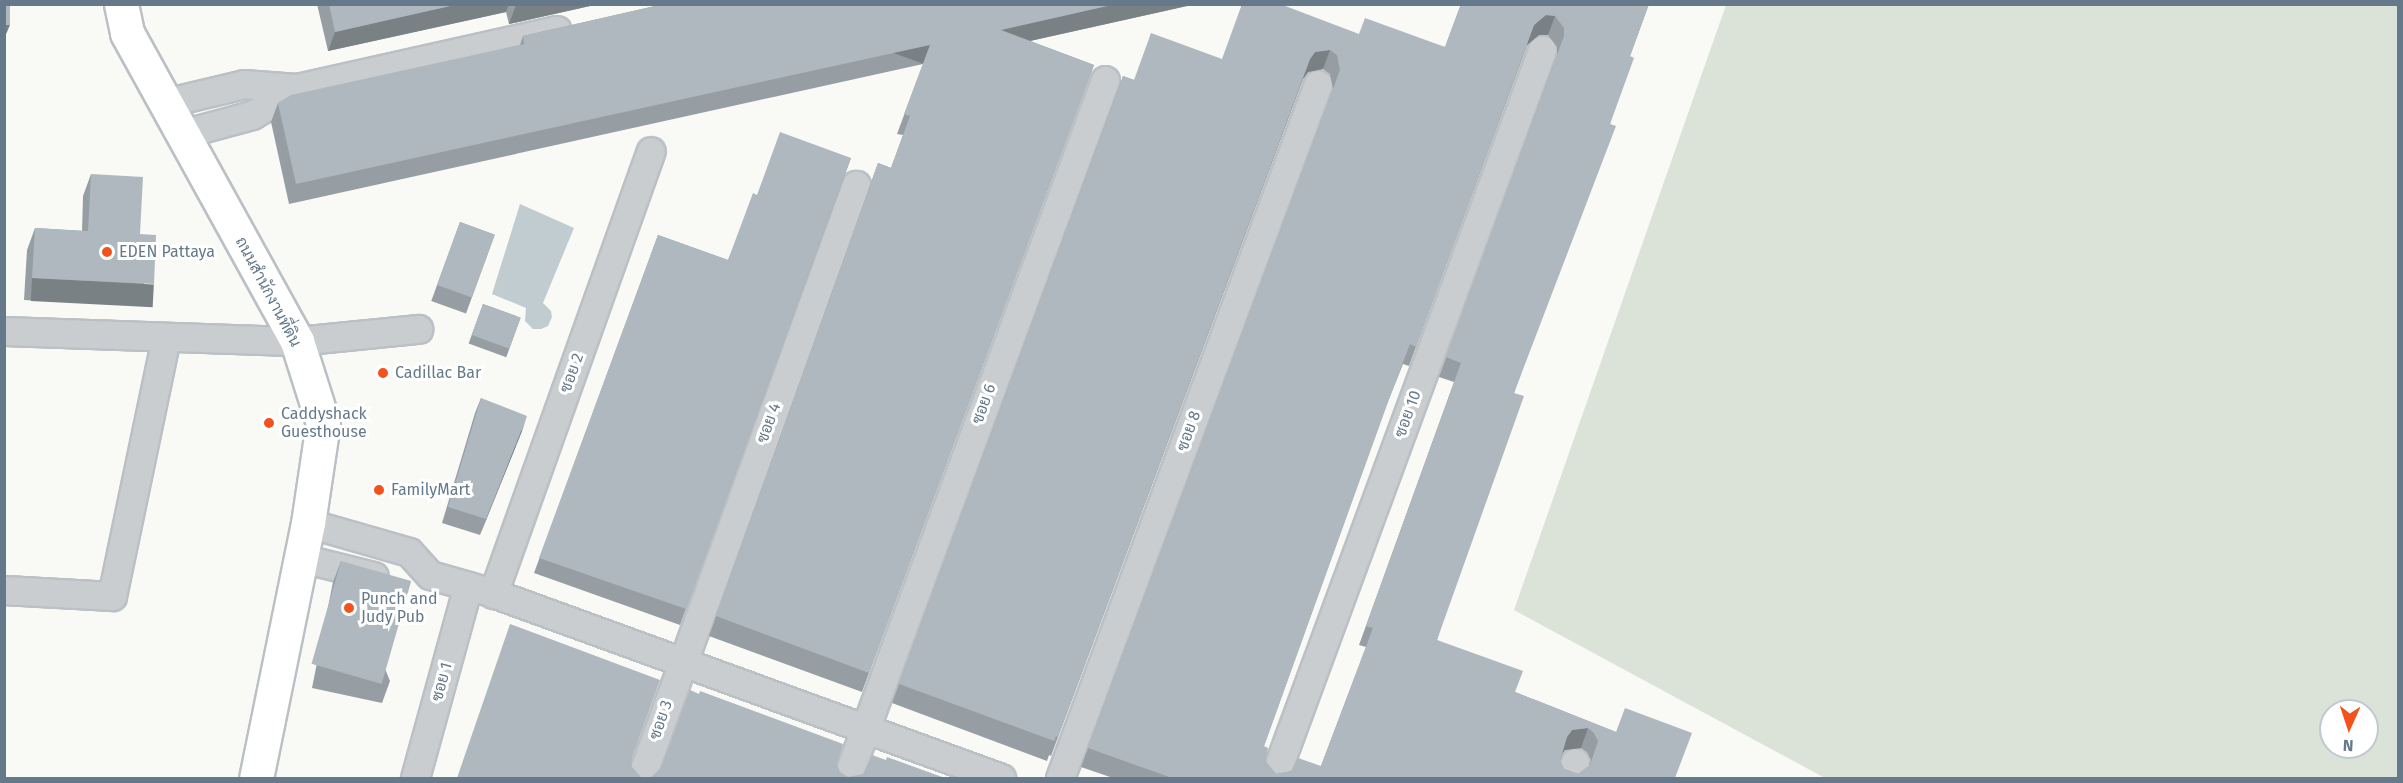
<!DOCTYPE html>
<html>
<head>
<meta charset="utf-8">
<style>
  body { margin:0 }
  #map { position:relative; width:2403px; height:783px; overflow:hidden; background:#f9f9f6; font-family:"Fira Sans",Sarabun,sans-serif }
  div>[style] { position:absolute }
  .green>* { inset:0; background:#dbe2d7 }
  .water>* { inset:0; background:#c1ccd1 }
  .roads { filter:drop-shadow(2px 0 #bbc0c5) drop-shadow(-2px 0 #bbc0c5) drop-shadow(0 2px #bbc0c5) drop-shadow(0 -2px #bbc0c5) }
  .street>* { height:27px; margin:-13.5px; padding:0 13.5px; transform-origin:13.5px; border-radius:13.5px; background:#c9cdd0 }
  .secondary>* { height:33px; margin:-16.5px; padding:0 16.5px; transform-origin:16.5px; border-radius:16.5px; background:#fff }
  .wall>* { inset:0; background:#969ea3; transform-origin:0 0 }
  .shaded-wall>* { inset:0; background:#7a8185; transform-origin:0 0 }
  .building>* { inset:0; background:#afb8be; transform-origin:0 0 }
  .dots>* { width:16px; height:16px; translate:-50% -50%; box-sizing:border-box; border:3px solid #fff; border-radius:50% }
  span { translate:-50% -50%; white-space:nowrap; text-align:center; line-height:1.15; -webkit-text-stroke:6px #fff; paint-order:stroke }
  .poi-label { font-size:16px; color:#65798a }
  .left { translate:0 -50%; text-align:left }
  .street-label { font-size:16px; color:#65798a }
  .frame { position:absolute; inset:0; border:6px solid #65798a; pointer-events:none }
  .north { position:absolute; left:2319px; top:699px; width:60px; height:60px; box-sizing:border-box; background:#fff; border:2px solid #c1c9d0; border-radius:50%; rotate:183deg; font-size:16px; font-weight:700; line-height:24px; text-align:center; color:#65798a }
  .north::after { content:''; display:block; margin:auto; width:21px; height:27px; background:#f3521d; clip-path:polygon(50% 0,100% 100%,50% 72%,0 100%) }
</style>
</head>
<body>
<div id="map">
  <div class="green">
    <i style="clip-path:polygon(evenodd,1726px 5px,2398px 5px,2398px 778px,1825px 778px,1514px 610px,1726px 5px,2331px 711px,2367px 711px,2367px 747px,2331px 747px,2331px 711px)"></i>
  </div>
  <div class="water">
    <i style="clip-path:polygon(520px 204px,574px 228px,543px 303px,551px 311px,552px 317px,548px 326px,541px 329px,533px 329px,525px 321px,526px 308px,492px 294px)"></i>
  </div>
  <div class="roads">
    <div class="street">
      <i style="left:165px;top:103px;width:81px;rotate:-13.5deg"></i>
      <i style="left:244px;top:84px;width:53px;rotate:4.3deg"></i>
      <i style="left:297px;top:88px;width:266px;rotate:-12.6deg"></i>
      <i style="left:182px;top:134px;width:73px;rotate:-15.2deg"></i>
      <i style="left:252px;top:115px;width:52px;rotate:-31deg"></i>
      <i style="left:4px;top:331px;width:293px;rotate:2deg"></i>
      <i style="left:297px;top:341px;width:122px;rotate:-5.7deg"></i>
      <i style="left:308px;top:523px;width:105px;rotate:16deg"></i>
      <i style="left:409px;top:552px;width:31px;rotate:48deg"></i>
      <i style="left:430px;top:575px;width:62px;rotate:15.8deg"></i>
      <i style="left:490px;top:592px;width:544px;rotate:20deg"></i>
      <i style="left:301px;top:558px;width:75px;rotate:13.9deg"></i>
      <i style="left:4px;top:590px;width:108px;rotate:3.2deg"></i>
      <i style="left:112px;top:596px;width:264px;rotate:-78.2deg"></i>
      <i style="left:493px;top:594px;width:470px;rotate:-70.4deg"></i>
      <i style="left:415px;top:778px;width:199px;rotate:-74.6deg"></i>
      <i style="left:641px;top:778px;width:631px;rotate:-70.07deg"></i>
      <i style="left:847px;top:778px;width:744px;rotate:-69.71deg"></i>
      <i style="left:1060px;top:778px;width:740px;rotate:-69.61deg"></i>
      <i style="left:1274px;top:778px;width:776px;rotate:-69.79deg"></i>
      <i style="left:1569px;top:778px;width:17px;rotate:-69deg"></i>
    </div>
    <div class="secondary">
      <i style="left:121px;top:4px;width:30px;rotate:78deg"></i>
      <i style="left:127px;top:33px;width:352px;rotate:61.1deg"></i>
      <i style="left:297px;top:341px;width:86px;rotate:72.4deg"></i>
      <i style="left:323px;top:423px;width:101px;rotate:98.5deg"></i>
      <i style="left:308px;top:523px;width:260px;rotate:101.5deg"></i>
    </div>
  </div>
  <div class="wall">
    <i style="clip-path:polygon(317px 4px,599px 4px,509px 24px,506px 12px,328px 51px)"></i>
    <i style="clip-path:polygon(664px 4px,1196px 4px,1030px 41px,1094px 65px,862px 692px,709px 636px,878px 163px,891px 168px,903px 135px,897px 134px,923px 64px,289px 204px,271px 122px,278px 103px,520px 45px,523px 36px)"></i>
    <i style="clip-path:polygon(evenodd,1461px 4px,1649px 4px,1630px 56px,1610px 124px,1514px 393px,1437px 640px,1515px 692px,1616px 732px,1675px 778px,1113px 778px,1081px 767px,1333px 89px,1330px 74px,1323px 69px,1308px 72px,1303px 79px,1051px 756px,1049px 755px,1047px 761px,892px 703px,1123px 76px,1134px 80px,1222px 59px,1359px 34px,1445px 47px,1461px 4px,1539px 35px,1548px 35px,1557px 47px,1557px 55px,1439px 377px,1454px 382px,1359px 645px,1366px 647px,1321px 766px,1276px 774px,1266px 762px,1264px 746px,1385px 409px,1403px 364px,1409px 366px,1527px 45px,1539px 35px,1461px 4px,1581px 748px,1587px 752px,1591px 760px,1589px 766px,1578px 774px,1564px 769px,1560px 761px,1563px 753px,1565px 750px,1581px 748px)"></i>
    <i style="clip-path:polygon(851px 158px,680px 625px,534px 573px,658px 235px,728px 260px,757px 195px)"></i>
    <i style="clip-path:polygon(91px 174px,140px 234px,146px 306px,24px 300px,27px 250px,35px 228px,82px 231px,83px 196px)"></i>
    <i style="left:460px;top:222px;width:37px;height:84px;rotate:20deg"></i>
    <i style="left:483px;top:304px;width:40px;height:42px;rotate:20deg"></i>
    <i style="clip-path:polygon(481px 398px,522px 431px,480px 535px,442px 523px,475px 413px)"></i>
    <i style="clip-path:polygon(341px 561px,390px 681px,382px 703px,312px 688px,333px 582px)"></i>
  </div>
  <div class="shaded-wall">
    <i style="clip-path:polygon(459px 4px,509px 4px,506px 12px,328px 51px,335px 32px)"></i>
    <i style="clip-path:polygon(519px 4px,599px 4px,509px 24px,516px 5px)"></i>
    <i style="clip-path:polygon(1116px 4px,1196px 4px,994px 49px,1001px 30px)"></i>
    <i style="clip-path:polygon(1546px 15px,1555px 16px,1548px 35px,1539px 35px,1527px 45px,1409px 366px,1534px 25px)"></i>
    <i style="clip-path:polygon(4px 25px,10px 25px,4px 39px)"></i>
    <i style="left:930px;top:45px;width:20px;height:649px;rotate:110deg"></i>
    <i style="clip-path:polygon(1330px 50px,1323px 69px,1308px 72px,1303px 79px,1051px 756px,1310px 59px,1315px 52px)"></i>
    <i style="left:32px;top:278px;width:122px;height:23px;rotate:3deg"></i>
    <i style="clip-path:polygon(527px 416px,522px 431px,480px 535px,486px 519px)"></i>
    <i style="clip-path:polygon(1588px 728px,1581px 748px,1565px 750px,1560px 756px,1567px 737px,1572px 730px)"></i>
  </div>
  <div class="building">
    <i style="left:4px;top:4px;width:6px;height:21px"></i>
    <i style="clip-path:polygon(329px 4px,459px 4px,335px 32px)"></i>
    <i style="clip-path:polygon(664px 4px,1116px 4px,1001px 30px,1094px 65px,869px 673px,716px 616px,878px 163px,891px 168px,910px 116px,904px 114px,930px 45px,296px 184px,278px 103px,291px 95px,524px 44px,523px 36px)"></i>
    <i style="clip-path:polygon(evenodd,1242px 4px,1280px 4px,1359px 34px,1365px 18px,1445px 47px,1461px 4px,1649px 4px,1630px 56px,1634px 58px,1610px 124px,1616px 126px,1514px 393px,1524px 396px,1437px 640px,1523px 671px,1515px 692px,1616px 732px,1625px 708px,1692px 733px,1675px 778px,1172px 778px,1088px 748px,1340px 70px,1337px 55px,1330px 50px,1315px 52px,1310px 59px,1058px 737px,1056px 736px,1054px 741px,899px 684px,1123px 76px,1134px 80px,1151px 33px,1222px 59px,1242px 4px,1546px 15px,1555px 16px,1564px 28px,1564px 36px,1446px 357px,1461px 363px,1366px 626px,1373px 628px,1321px 766px,1298px 758px,1291px 771px,1276px 774px,1266px 762px,1268px 748px,1264px 746px,1392px 391px,1410px 344px,1416px 347px,1534px 25px,1546px 15px,1242px 4px,1588px 728px,1594px 733px,1598px 741px,1590px 765px,1578px 774px,1564px 769px,1560px 761px,1567px 737px,1572px 730px,1588px 728px)"></i>
    <i style="clip-path:polygon(780px 132px,851px 158px,686px 609px,539px 558px,658px 235px,728px 260px,753px 193px,757px 195px)"></i>
    <i style="clip-path:polygon(91px 174px,143px 177px,140px 234px,156px 235px,154px 284px,32px 278px,35px 228px,88px 231px)"></i>
    <i style="left:460px;top:222px;width:37px;height:67px;rotate:20deg"></i>
    <i style="left:483px;top:304px;width:40px;height:33px;rotate:20deg"></i>
    <i style="clip-path:polygon(481px 398px,527px 416px,486px 519px,448px 507px)"></i>
    <i style="left:341px;top:561px;width:73px;height:107px;rotate:16deg"></i>
    <i style="clip-path:polygon(510px 624px,660px 680px,632px 758px,631px 766px,641px 777px,650px 778px,661px 768px,690px 690px,699px 694px,700px 691px,843px 744px,837px 764px,840px 772px,848px 777px,863px 774px,872px 755px,886px 760px,887px 757px,945px 778px,457px 778px)"></i>
  </div>
  <div class="dots">
    <i style="left:107px;top:252px;background:#f3521d"></i>
    <i style="left:383px;top:373px;background:#f3521d"></i>
    <i style="left:269px;top:423px;background:#f3521d"></i>
    <i style="left:379px;top:490px;background:#f3521d"></i>
    <i style="left:349px;top:608px;background:#f3521d"></i>
  </div>
  <div class="poi-label">
    <span class="left" style="left:119px;top:252px">EDEN Pattaya</span>
    <span class="left" style="left:395px;top:373px">Cadillac Bar</span>
    <span class="left" style="left:281px;top:423px">Caddyshack<br>Guesthouse</span>
    <span class="left" style="left:391px;top:490px">FamilyMart</span>
    <span class="left" style="left:361px;top:608px">Punch and<br>Judy Pub</span>
  </div>
  <div class="street-label">
    <span style="left:268px;top:292px;rotate:62deg">ถนนสำนักงานที่ดิน</span>
    <span style="left:572px;top:373px;rotate:-70deg">ซอย 2</span>
    <span style="left:984px;top:404px;rotate:-70deg">ซอย 6</span>
    <span style="left:1408px;top:414px;rotate:-70deg">ซอย 10</span>
    <span style="left:769px;top:423px;rotate:-70deg">ซอย 4</span>
    <span style="left:1189px;top:431px;rotate:-70deg">ซอย 8</span>
    <span style="left:442px;top:682px;rotate:-75deg">ซอย 1</span>
    <span style="left:661px;top:720px;rotate:-71deg">ซอย 3</span>
  </div>
  <div class="frame"></div>
  <div class="north">N</div>
</div>
</body>
</html>
